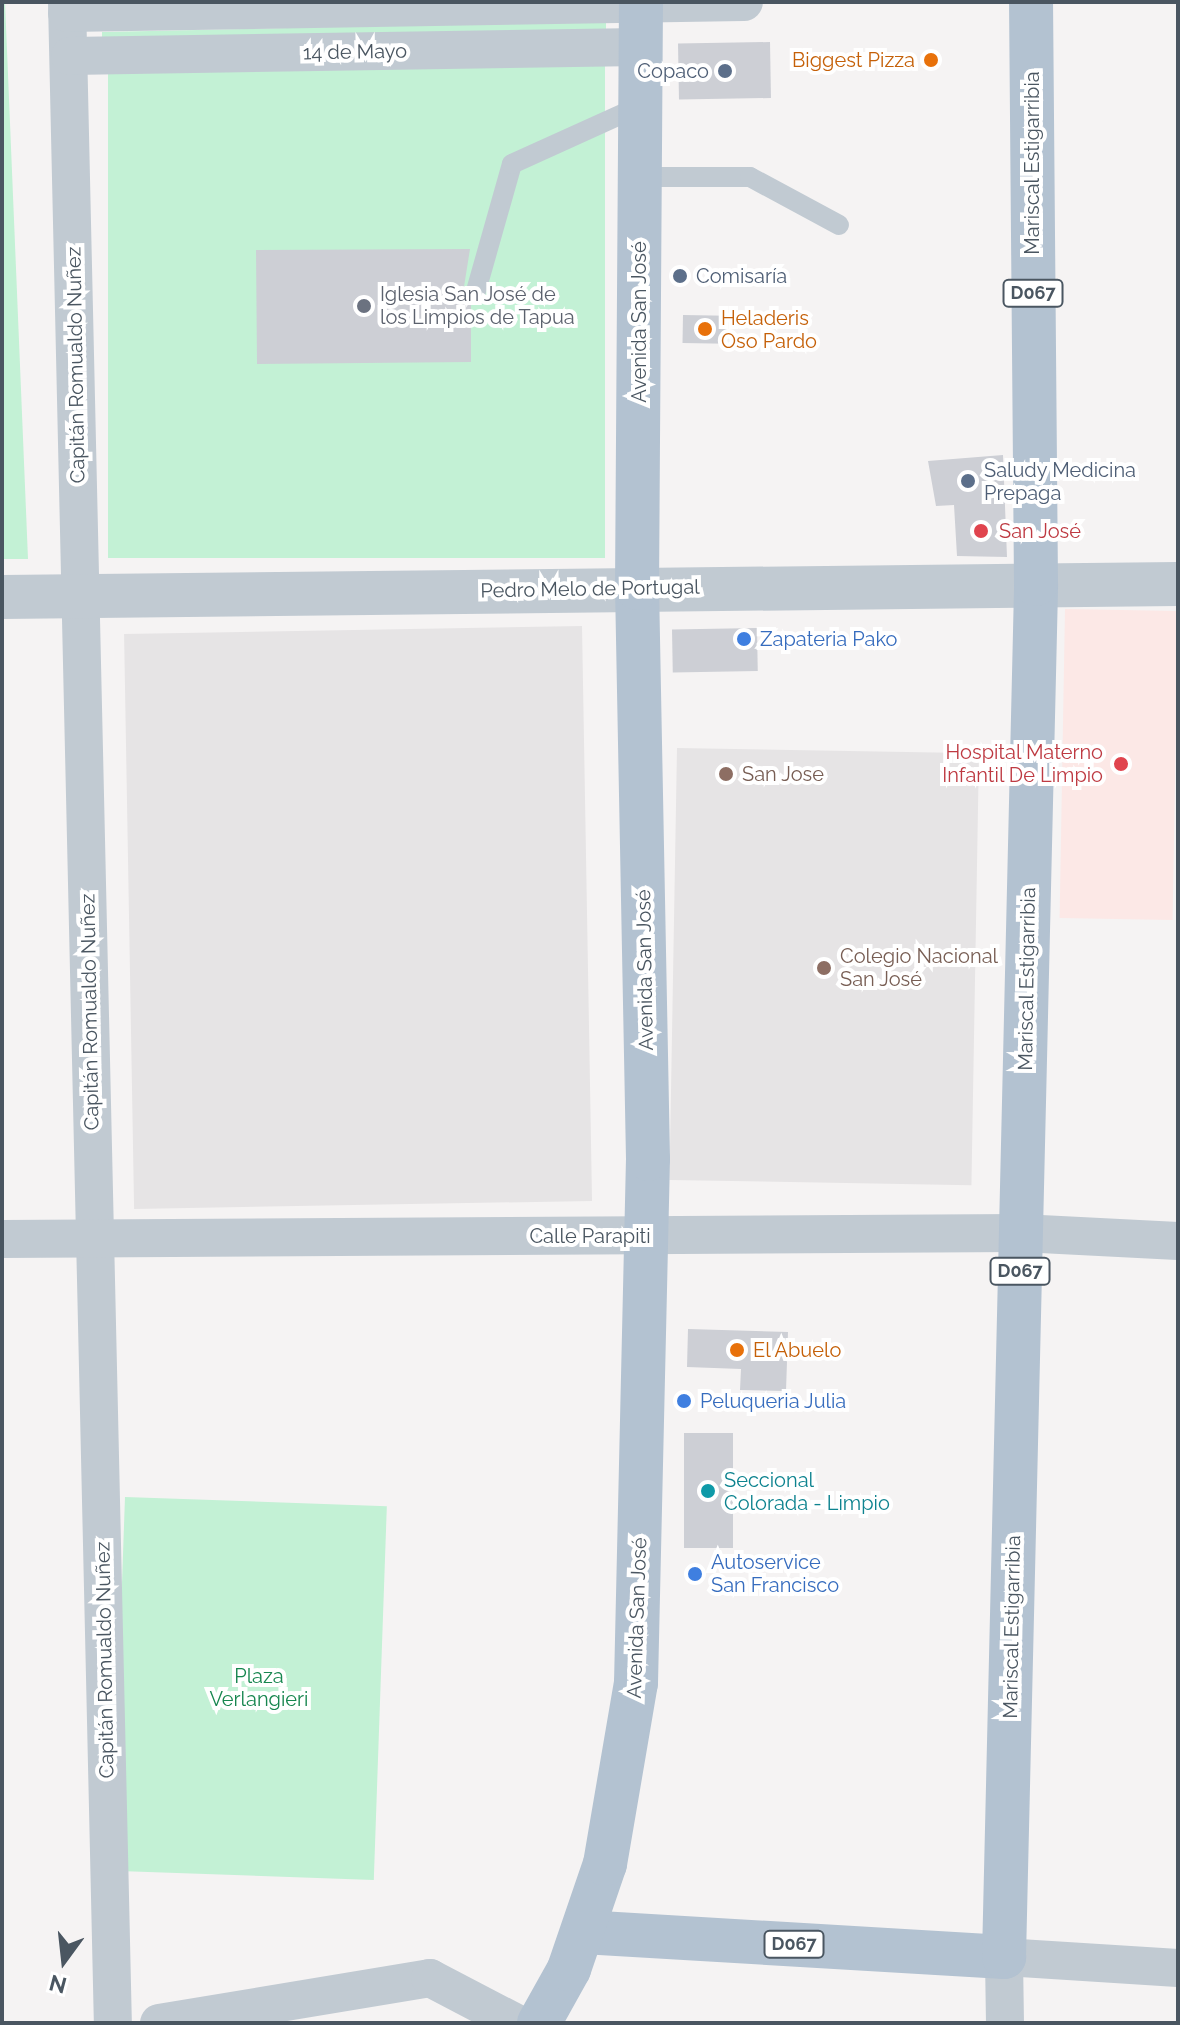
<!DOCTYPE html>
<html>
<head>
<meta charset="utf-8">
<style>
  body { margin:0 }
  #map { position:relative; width:1180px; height:2025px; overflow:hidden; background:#f5f3f3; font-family:Raleway,sans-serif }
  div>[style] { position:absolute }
  .education>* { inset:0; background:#e6e4e5; transform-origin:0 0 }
  .medical>* { inset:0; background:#fce8e6; transform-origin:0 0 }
  .green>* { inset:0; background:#c3f1d5; transform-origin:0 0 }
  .building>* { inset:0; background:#cdcfd5; transform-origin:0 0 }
  .service>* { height:20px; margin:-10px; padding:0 10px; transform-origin:10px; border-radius:10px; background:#c1cad2 }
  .minor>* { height:38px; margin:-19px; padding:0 19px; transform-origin:19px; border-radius:19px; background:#c1cad2 }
  .tertiary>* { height:44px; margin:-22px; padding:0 22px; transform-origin:22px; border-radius:22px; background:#c1cad2 }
  .primary>* { height:44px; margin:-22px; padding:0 22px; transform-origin:22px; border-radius:22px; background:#b3c2d1 }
  .dots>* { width:22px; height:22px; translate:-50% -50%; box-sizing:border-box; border:4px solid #fff; border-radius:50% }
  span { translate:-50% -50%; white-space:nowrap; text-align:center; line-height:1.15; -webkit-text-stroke:8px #fff; paint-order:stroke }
  .shield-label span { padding:2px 6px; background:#fff; border:2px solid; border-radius:6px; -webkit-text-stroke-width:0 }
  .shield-label { font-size:18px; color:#4a5661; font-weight:700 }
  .street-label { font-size:20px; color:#4a5661 }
  .food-label { font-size:20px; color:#c56008 }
  .right { translate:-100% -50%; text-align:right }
  .left { translate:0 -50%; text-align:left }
  .service-label { font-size:20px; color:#4e5e75 }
  .worship-label { font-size:20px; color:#5b616d }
  .health-label { font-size:20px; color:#be3a42 }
  .shop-label { font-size:20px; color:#366cbe }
  .education-label { font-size:20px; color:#785e54 }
  .culture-label { font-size:20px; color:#0d838f }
  .park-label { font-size:20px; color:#17864f }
  .frame { position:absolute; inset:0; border:4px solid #4a5661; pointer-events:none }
  .north { position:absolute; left:24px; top:1921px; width:80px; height:80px; -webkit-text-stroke:6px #fff; paint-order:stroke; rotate:195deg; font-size:22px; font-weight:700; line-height:32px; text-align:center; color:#4a5661 }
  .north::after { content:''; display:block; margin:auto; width:28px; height:36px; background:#4a5661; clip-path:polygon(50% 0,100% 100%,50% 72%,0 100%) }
</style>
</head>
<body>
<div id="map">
  <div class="education">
    <i style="left:582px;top:626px;width:575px;height:458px;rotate:89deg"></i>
    <i style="left:677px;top:748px;width:302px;height:432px;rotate:1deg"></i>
  </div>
  <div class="medical">
    <i style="left:1065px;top:609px;width:113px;height:309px;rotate:1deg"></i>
  </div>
  <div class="green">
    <i style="clip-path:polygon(2px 2px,5px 2px,28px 559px,2px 559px)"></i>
    <i style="clip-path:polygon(606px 21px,606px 31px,102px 39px,102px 32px)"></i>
    <i style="left:605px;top:66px;width:492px;height:497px;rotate:90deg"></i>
    <i style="left:125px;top:1497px;width:262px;height:374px;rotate:2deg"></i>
  </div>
  <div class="building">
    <i style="left:770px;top:42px;width:56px;height:92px;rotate:89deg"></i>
    <i style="clip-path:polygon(470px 249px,463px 293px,471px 303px,471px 362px,257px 364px,256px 250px)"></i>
    <i style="left:683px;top:315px;width:44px;height:28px;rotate:1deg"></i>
    <i style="clip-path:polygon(1003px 455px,1007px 557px,957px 556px,954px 505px,936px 506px,928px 461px)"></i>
    <i style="left:757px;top:628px;width:43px;height:85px;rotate:89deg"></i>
    <i style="clip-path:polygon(688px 1329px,788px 1332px,786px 1391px,740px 1390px,741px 1369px,687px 1367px)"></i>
    <i style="left:733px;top:1433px;width:115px;height:49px;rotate:90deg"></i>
  </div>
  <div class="service">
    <i style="left:639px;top:177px;width:111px"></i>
    <i style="left:750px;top:177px;width:101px;rotate:28.3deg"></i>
    <i style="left:476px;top:291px;width:132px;rotate:-74.2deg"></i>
    <i style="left:512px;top:164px;width:141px;rotate:-24.4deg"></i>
  </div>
  <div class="minor">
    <i style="left:67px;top:2px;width:2022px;rotate:88.7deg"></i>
    <i style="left:67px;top:13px;width:677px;rotate:-0.93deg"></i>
    <i style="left:70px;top:56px;width:570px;rotate:-0.9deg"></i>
    <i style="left:2px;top:1239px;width:1019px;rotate:-0.34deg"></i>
    <i style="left:1021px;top:1233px;width:157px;rotate:2.9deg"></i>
    <i style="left:159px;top:2023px;width:275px;rotate:-9.4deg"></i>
    <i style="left:430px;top:1978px;width:97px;rotate:27.6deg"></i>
    <i style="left:1005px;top:2023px;width:66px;rotate:-90.9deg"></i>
    <i style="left:1004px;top:1957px;width:174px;rotate:3.6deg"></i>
  </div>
  <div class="tertiary">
    <i style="left:2px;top:597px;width:1176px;rotate:-0.63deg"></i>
  </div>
  <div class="primary">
    <i style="left:583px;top:1932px;width:422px;rotate:3.4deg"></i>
    <i style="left:1004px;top:1957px;width:1373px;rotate:-88.66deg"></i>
    <i style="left:1036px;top:584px;width:582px;rotate:-90.49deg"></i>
    <i style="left:539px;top:2023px;width:62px;rotate:-60.9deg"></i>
    <i style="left:569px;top:1969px;width:111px;rotate:-71.1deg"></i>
    <i style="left:605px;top:1864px;width:184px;rotate:-80.3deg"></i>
    <i style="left:636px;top:1683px;width:524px;rotate:-88.69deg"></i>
    <i style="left:648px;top:1159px;width:571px;rotate:-91.1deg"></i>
    <i style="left:637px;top:588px;width:586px;rotate:-89.61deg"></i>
  </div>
  <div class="dots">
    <i style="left:931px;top:60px;background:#e8710a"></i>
    <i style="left:725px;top:71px;background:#5c6f8a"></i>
    <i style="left:680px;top:276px;background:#5c6f8a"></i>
    <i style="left:364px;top:306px;background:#6b7280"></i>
    <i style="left:705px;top:329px;background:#e8710a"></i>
    <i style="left:968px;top:481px;background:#5c6f8a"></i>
    <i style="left:981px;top:531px;background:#e0444e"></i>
    <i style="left:744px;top:639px;background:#3f7fe0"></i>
    <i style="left:1121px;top:764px;background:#e0444e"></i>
    <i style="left:726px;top:774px;background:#8d6e63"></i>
    <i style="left:824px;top:968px;background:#8d6e63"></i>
    <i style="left:737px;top:1350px;background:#e8710a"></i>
    <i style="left:684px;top:1401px;background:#3f7fe0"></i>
    <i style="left:708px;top:1491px;background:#0f9aa8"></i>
    <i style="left:695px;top:1574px;background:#3f7fe0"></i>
  </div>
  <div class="shield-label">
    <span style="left:1033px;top:293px">D067</span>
    <span style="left:1020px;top:1271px">D067</span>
    <span style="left:794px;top:1944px">D067</span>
  </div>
  <div class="street-label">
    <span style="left:355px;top:52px;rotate:-1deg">14 de Mayo</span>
    <span style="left:1032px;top:163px;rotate:-90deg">Mariscal Estigarribia</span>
    <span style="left:639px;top:322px;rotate:-90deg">Avenida San José</span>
    <span style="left:76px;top:365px;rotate:-91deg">Capitán Romualdo Nuñez</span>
    <span style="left:590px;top:589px;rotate:-1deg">Pedro Melo de Portugal</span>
    <span style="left:645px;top:970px;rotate:-91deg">Avenida San José</span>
    <span style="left:1027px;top:979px;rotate:-89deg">Mariscal Estigarribia</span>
    <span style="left:90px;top:1012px;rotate:-91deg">Capitán Romualdo Nuñez</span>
    <span style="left:590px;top:1236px">Calle Parapiti</span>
    <span style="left:637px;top:1618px;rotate:-88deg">Avenida San José</span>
    <span style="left:1012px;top:1627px;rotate:-89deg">Mariscal Estigarribia</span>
    <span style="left:105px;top:1660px;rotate:-91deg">Capitán Romualdo Nuñez</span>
  </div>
  <div class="food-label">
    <span class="right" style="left:915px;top:60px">Biggest Pizza</span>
    <span class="left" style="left:721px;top:330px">Heladeris<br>Oso Pardo</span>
    <span class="left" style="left:753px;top:1350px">El Abuelo</span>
  </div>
  <div class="service-label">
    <span class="right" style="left:709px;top:71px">Copaco</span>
    <span class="left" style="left:696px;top:276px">Comisaría</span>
    <span class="left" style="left:984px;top:482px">Saludy Medicina<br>Prepaga</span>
  </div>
  <div class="worship-label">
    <span class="left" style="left:380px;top:306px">Iglesia San José de<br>los Limpios de Tapua</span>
  </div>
  <div class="health-label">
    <span class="left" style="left:999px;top:531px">San José</span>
    <span class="right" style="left:1103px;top:764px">Hospital Materno<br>Infantil De Limpio</span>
  </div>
  <div class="shop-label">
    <span class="left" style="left:760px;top:639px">Zapateria Pako</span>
    <span class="left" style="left:700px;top:1401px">Peluqueria Julia</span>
    <span class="left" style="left:711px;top:1574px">Autoservice<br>San Francisco</span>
  </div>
  <div class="education-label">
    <span class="left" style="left:742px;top:774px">San Jose</span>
    <span class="left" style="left:840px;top:968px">Colegio Nacional<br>San José</span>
  </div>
  <div class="culture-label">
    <span class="left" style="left:724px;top:1492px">Seccional<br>Colorada - Limpio</span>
  </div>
  <div class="park-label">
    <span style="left:259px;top:1688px">Plaza<br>Verlangieri</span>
  </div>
  <div class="frame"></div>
  <div class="north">N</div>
</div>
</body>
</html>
